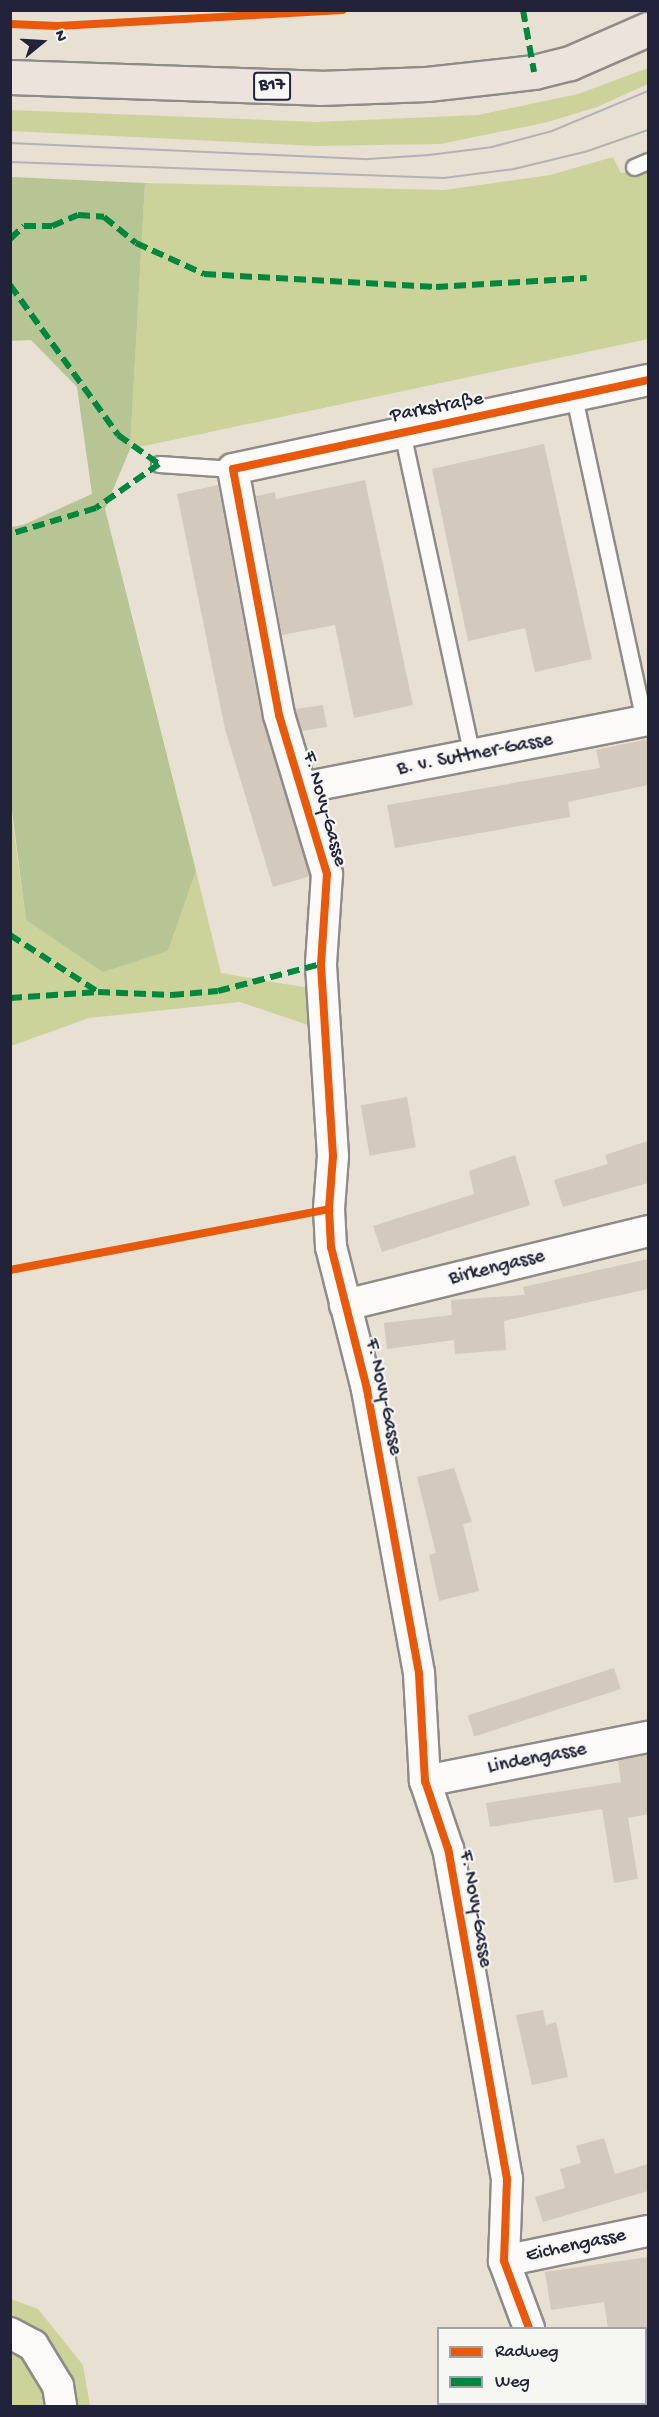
<!DOCTYPE html>
<html>
<head>
<meta charset="utf-8">
<style>
  body { margin:0 }
  #map { position:relative; width:659px; height:2417px; overflow:hidden; background:#e8e0d3; font-family:"Gochi Hand",sans-serif }
  div>[style] { position:absolute }
  .green>* { inset:0; background:#cbd39a }
  .forest>* { inset:0; background:#b7c494 }
  .building>* { inset:0; background:#d3c9bc; transform-origin:0 0 }
  .roads { filter:drop-shadow(2px 0 #8e8b88) drop-shadow(-2px 0 #8e8b88) drop-shadow(0 2px #8e8b88) drop-shadow(0 -2px #8e8b88) }
  .lane>* { height:15px; margin:-7.5px; padding:0 7.5px; transform-origin:7.5px; border-radius:7.5px; background:#fcfaf8 }
  .street>* { height:30px; margin:-15px; padding:0 15px; transform-origin:15px; border-radius:15px; background:#fcfaf8 }
  .primary>* { height:33px; margin:-16.5px; padding:0 16.5px; transform-origin:16.5px; border-radius:16.5px; background:#ece4dc }
  .tram>* { height:1.5px; margin:-0.75px; padding:0 0.75px; transform-origin:0.75px; border-radius:0.75px; background:#b3b2b4 }
  .quiet>* { height:6px; margin-top:-3px; transform-origin:0; background:repeating-linear-gradient(90deg,#00873e 0 12px,transparent 0 18px) }
  .cycleway>* { height:8px; margin:-4px; padding:0 4px; transform-origin:4px; border-radius:4px; background:#e8590c }
  span { translate:-50% -50%; white-space:nowrap; text-align:center; line-height:1.15; -webkit-text-stroke:4.5px #f6f6f2; paint-order:stroke }
  .shield-label span { padding:2px 4px; background:#f6f6f2; border:2px solid; border-radius:4px; -webkit-text-stroke-width:0 }
  .shield-label { font-size:18px; color:#22223b; font-weight:700 }
  .street-label { font-size:20px; color:#22223b }
  .frame { position:absolute; inset:0; border:12px solid #22223b; pointer-events:none }
  .legend { position:absolute; left:437px; top:2327px; width:210px; height:78px; box-sizing:border-box; background:#f6f6f2; border:2px solid #a1a1a9; margin:0; padding:8px 10px; list-style:none; font-size:18px; color:#22223b }
  .legend li { display:flex; align-items:center; gap:12px; height:30px }
  .legend b { width:30px; border:2px solid #a1a1a9 }
  .north { position:absolute; left:12px; top:12px; width:60px; height:60px; -webkit-text-stroke:4px #f6f6f2; paint-order:stroke; rotate:72deg; font-size:16px; font-weight:700; line-height:24px; text-align:center; color:#22223b }
  .north::after { content:''; display:block; margin:auto; width:21px; height:27px; background:#22223b; clip-path:polygon(50% 0,100% 100%,50% 72%,0 100%) }
</style>
</head>
<body>
<div id="map">
  <div class="green">
    <i style="clip-path:polygon(648px 68px,648px 84px,597px 107px,548px 122px,440px 144px,316px 146px,11px 131px,11px 110px,317px 122px,478px 115px,578px 94px)"></i>
    <i style="clip-path:polygon(613px 157px,621px 173px,648px 170px,648px 339px,130px 449px,145px 183px,444px 190px,550px 175px)"></i>
    <i style="clip-path:polygon(10px 803px,26px 920px,103px 971px,168px 951px,196px 871px,221px 973px,309px 988px,308px 1025px,240px 1002px,89px 1018px,11px 1046px)"></i>
    <i style="clip-path:polygon(11px 2299px,38px 2309px,83px 2365px,90px 2406px,11px 2406px)"></i>
  </div>
  <div class="forest">
    <i style="clip-path:polygon(11px 177px,145px 183px,130px 449px,105px 509px,196px 871px,168px 951px,103px 972px,26px 920px,11px 803px,11px 527px,23px 525px,92px 494px,77px 387px,31px 340px,11px 341px)"></i>
  </div>
  <div class="building">
    <i style="clip-path:polygon(544px 444px,592px 659px,535px 672px,525px 628px,468px 641px,432px 469px)"></i>
    <i style="clip-path:polygon(365px 480px,413px 705px,354px 718px,335px 625px,282px 635px,256px 496px,275px 492px,276px 499px)"></i>
    <i style="clip-path:polygon(218px 485px,262px 718px,310px 876px,273px 887px,225px 729px,177px 494px)"></i>
    <i style="clip-path:polygon(323px 705px,327px 727px,302px 731px,295px 709px)"></i>
    <i style="clip-path:polygon(648px 739px,648px 785px,568px 802px,570px 817px,395px 848px,387px 805px,600px 768px,596px 750px)"></i>
    <i style="left:407px;top:1097px;width:51px;height:47px;rotate:80deg"></i>
    <i style="clip-path:polygon(648px 1141px,648px 1183px,563px 1207px,554px 1180px,608px 1164px,605px 1155px)"></i>
    <i style="clip-path:polygon(515px 1155px,530px 1205px,382px 1252px,373px 1226px,474px 1194px,469px 1171px)"></i>
    <i style="clip-path:polygon(648px 1259px,648px 1289px,504px 1321px,506px 1350px,455px 1354px,454px 1340px,387px 1349px,384px 1323px,452px 1315px,451px 1300px,525px 1295px,523px 1287px)"></i>
    <i style="clip-path:polygon(454px 1468px,472px 1522px,463px 1524px,479px 1591px,439px 1601px,429px 1555px,436px 1553px,417px 1477px)"></i>
    <i style="left:614px;top:1668px;width:22px;height:154px;rotate:72deg"></i>
    <i style="clip-path:polygon(648px 1754px,648px 1814px,628px 1818px,638px 1879px,614px 1883px,602px 1809px,490px 1827px,486px 1803px,621px 1782px,618px 1761px)"></i>
    <i style="clip-path:polygon(543px 2010px,546px 2025px,556px 2022px,568px 2077px,532px 2085px,516px 2015px)"></i>
    <i style="clip-path:polygon(604px 2138px,615px 2174px,648px 2164px,648px 2191px,543px 2222px,535px 2197px,565px 2188px,560px 2169px,581px 2163px,576px 2146px)"></i>
    <i style="clip-path:polygon(648px 2257px,648px 2328px,608px 2328px,604px 2302px,551px 2310px,545px 2272px)"></i>
  </div>
  <div class="roads">
    <div class="lane">
      <i style="left:634px;top:167px;width:15px;rotate:-23deg"></i>
      <i style="left:574px;top:397px;width:331px;rotate:77.8deg"></i>
      <i style="left:402px;top:432px;width:331px;rotate:77.8deg"></i>
      <i style="left:159px;top:464px;width:74px;rotate:3.9deg"></i>
    </div>
    <div class="street">
      <i style="left:302px;top:788px;width:353px;rotate:-11.1deg"></i>
      <i style="left:345px;top:1305px;width:312px;rotate:-13.7deg"></i>
      <i style="left:425px;top:1781px;width:227px;rotate:-11.2deg"></i>
      <i style="left:504px;top:2261px;width:147px;rotate:-11.8deg"></i>
      <i style="left:529px;top:2328px;width:72px;rotate:-110.5deg"></i>
      <i style="left:504px;top:2261px;width:82px;rotate:-87.9deg"></i>
      <i style="left:507px;top:2179px;width:335px;rotate:-100.1deg"></i>
      <i style="left:448px;top:1849px;width:72px;rotate:-108.7deg"></i>
      <i style="left:425px;top:1781px;width:108px;rotate:-93.2deg"></i>
      <i style="left:419px;top:1673px;width:289px;rotate:-100.4deg"></i>
      <i style="left:367px;top:1389px;width:146px;rotate:-104.2deg"></i>
      <i style="left:331px;top:1247px;width:38px;rotate:-93deg"></i>
      <i style="left:329px;top:1209px;width:53px;rotate:-85.7deg"></i>
      <i style="left:333px;top:1156px;width:192px;rotate:-93.6deg"></i>
      <i style="left:321px;top:964px;width:90px;rotate:-86.2deg"></i>
      <i style="left:327px;top:874px;width:166px;rotate:-106.8deg"></i>
      <i style="left:279px;top:715px;width:250px;rotate:-100.6deg"></i>
      <i style="left:233px;top:469px;width:424px;rotate:-12.1deg"></i>
      <i style="left:10px;top:2333px;width:26px;rotate:28deg"></i>
      <i style="left:33px;top:2345px;width:48px;rotate:58.6deg"></i>
      <i style="left:58px;top:2386px;width:20px;rotate:81deg"></i>
      <i style="left:543px;top:2404px;width:2px;rotate:63deg"></i>
    </div>
    <div class="primary">
      <i style="left:10px;top:77px;width:310px;rotate:2deg"></i>
      <i style="left:320px;top:88px;width:107px;rotate:-2.1deg"></i>
      <i style="left:427px;top:84px;width:108px;rotate:-6.4deg"></i>
      <i style="left:534px;top:72px;width:37px;rotate:-14deg"></i>
      <i style="left:570px;top:63px;width:85px;rotate:-23.6deg"></i>
    </div>
  </div>
  <div class="tram">
    <i style="left:10px;top:143px;width:359px;rotate:2.6deg"></i>
    <i style="left:369px;top:159px;width:60px;rotate:-3.8deg"></i>
    <i style="left:429px;top:155px;width:64px;rotate:-7.2deg"></i>
    <i style="left:492px;top:147px;width:62px;rotate:-14.9deg"></i>
    <i style="left:552px;top:131px;width:104px;rotate:-22.6deg"></i>
    <i style="left:10px;top:162px;width:434px;rotate:2.1deg"></i>
    <i style="left:444px;top:178px;width:71px;rotate:-7.3deg"></i>
    <i style="left:514px;top:169px;width:73px;rotate:-13.5deg"></i>
    <i style="left:585px;top:152px;width:67px;rotate:-19.2deg"></i>
  </div>
  <div class="quiet">
    <i style="left:523px;top:10px;width:63px;rotate:79.9deg"></i>
    <i style="left:10px;top:239px;width:19px;rotate:-43deg"></i>
    <i style="left:24px;top:226px;width:28px"></i>
    <i style="left:52px;top:226px;width:28px;rotate:-23deg"></i>
    <i style="left:78px;top:215px;width:26px;rotate:4deg"></i>
    <i style="left:104px;top:217px;width:41px;rotate:39.1deg"></i>
    <i style="left:136px;top:243px;width:75px;rotate:24.5deg"></i>
    <i style="left:204px;top:274px;width:232px;rotate:3.2deg"></i>
    <i style="left:436px;top:287px;width:151px;rotate:-3.4deg"></i>
    <i style="left:10px;top:285px;width:185px;rotate:54.2deg"></i>
    <i style="left:118px;top:435px;width:50px;rotate:35.3deg"></i>
    <i style="left:159px;top:464px;width:77px;rotate:145.1deg"></i>
    <i style="left:96px;top:508px;width:90px;rotate:163.2deg"></i>
    <i style="left:10px;top:935px;width:105px;rotate:32.9deg"></i>
    <i style="left:98px;top:992px;width:74px;rotate:2.3deg"></i>
    <i style="left:172px;top:995px;width:46px;rotate:-5deg"></i>
    <i style="left:218px;top:991px;width:106px;rotate:-14.7deg"></i>
    <i style="left:10px;top:998px;width:88px;rotate:-3.9deg"></i>
  </div>
  <div class="cycleway">
    <i style="left:10px;top:24px;width:48px;rotate:2.4deg"></i>
    <i style="left:58px;top:26px;width:285px;rotate:-3.2deg"></i>
    <i style="left:10px;top:1270px;width:325px;rotate:-10.8deg"></i>
    <i style="left:529px;top:2328px;width:72px;rotate:-110.5deg"></i>
    <i style="left:504px;top:2261px;width:82px;rotate:-87.9deg"></i>
    <i style="left:507px;top:2179px;width:335px;rotate:-100.1deg"></i>
    <i style="left:448px;top:1849px;width:72px;rotate:-108.7deg"></i>
    <i style="left:425px;top:1781px;width:108px;rotate:-93.2deg"></i>
    <i style="left:419px;top:1673px;width:289px;rotate:-100.4deg"></i>
    <i style="left:367px;top:1389px;width:146px;rotate:-104.2deg"></i>
    <i style="left:331px;top:1247px;width:38px;rotate:-93deg"></i>
    <i style="left:329px;top:1209px;width:53px;rotate:-85.7deg"></i>
    <i style="left:333px;top:1156px;width:192px;rotate:-93.6deg"></i>
    <i style="left:321px;top:964px;width:90px;rotate:-86.2deg"></i>
    <i style="left:327px;top:874px;width:166px;rotate:-106.8deg"></i>
    <i style="left:279px;top:715px;width:250px;rotate:-100.6deg"></i>
    <i style="left:233px;top:469px;width:424px;rotate:-12.1deg"></i>
  </div>
  <div class="shield-label">
    <span style="left:272px;top:86px">B17</span>
  </div>
  <div class="street-label">
    <span style="left:437px;top:408px;rotate:-11deg">Parkstraße</span>
    <span style="left:475px;top:755px;rotate:-11deg">B. v. Suttner-Gasse</span>
    <span style="left:324px;top:809px;rotate:74deg">F. Novy-Gasse</span>
    <span style="left:497px;top:1268px;rotate:-14deg">Birkengasse</span>
    <span style="left:383px;top:1397px;rotate:78deg">F. Novy-Gasse</span>
    <span style="left:537px;top:1759px;rotate:-11deg">Lindengasse</span>
    <span style="left:475px;top:1909px;rotate:80deg">F. Novy-Gasse</span>
    <span style="left:576px;top:2246px;rotate:-12deg">Eichengasse</span>
  </div>
  <div class="frame"></div>
  <ul class="legend">
  <li><b style="height:8px;background:#e8590c"></b>Radweg</li>
  <li><b style="height:8px;background:#00873e"></b>Weg</li>
  </ul>
  <div class="north">N</div>
</div>
</body>
</html>
